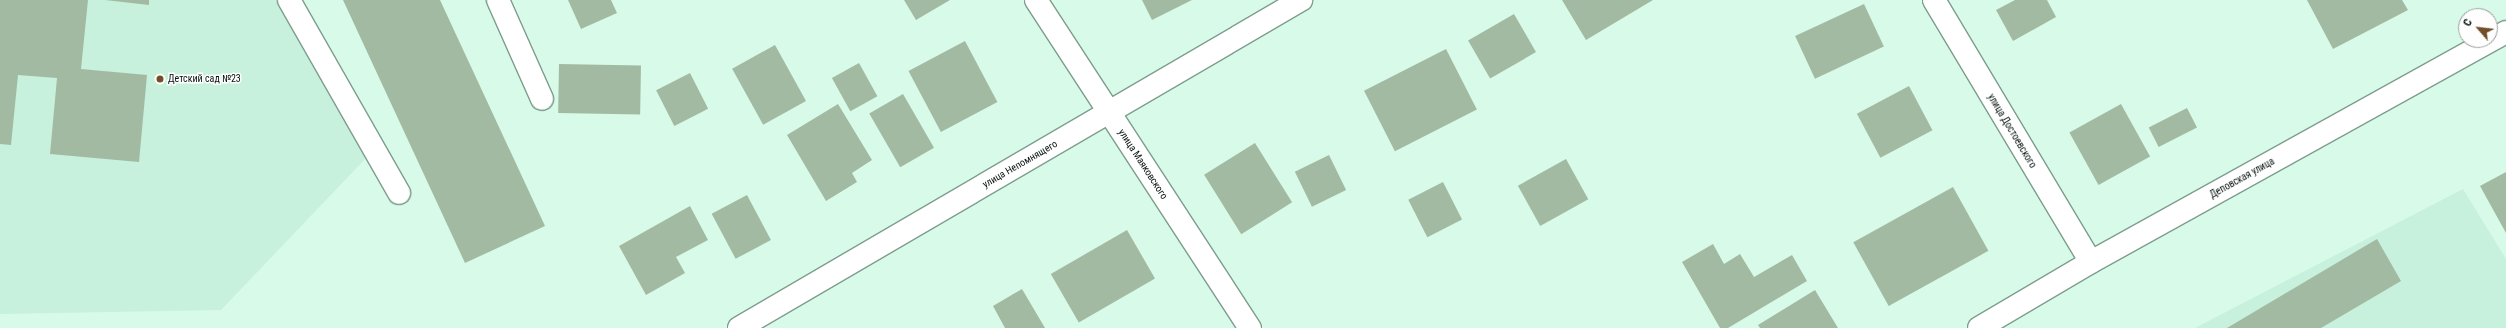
<!DOCTYPE html>
<html>
<head>
<meta charset="utf-8">
<style>
  body { margin:0 }
  #map { position:relative; width:2506px; height:328px; overflow:hidden; background:#d8fae9; font-family:"Roboto Condensed",sans-serif }
  div>[style] { position:absolute }
  .built>* { inset:0; background:#c7f1dc }
  .building>* { inset:0; background:#a3baa2; transform-origin:0 0 }
  .roads { filter:drop-shadow(1px 0 #7e9d8e) drop-shadow(-1px 0 #7e9d8e) drop-shadow(0 1px #7e9d8e) drop-shadow(0 -1px #7e9d8e) }
  .minor>* { height:22px; margin:-11px; padding:0 11px; transform-origin:11px; border-radius:11px; background:#fff }
  .major>* { height:22px; margin:-11px; padding:0 11px; transform-origin:11px; border-radius:11px; background:#fff }
  .dots>* { width:11px; height:11px; translate:-50% -50%; box-sizing:border-box; border:2px solid #fefefe; border-radius:50% }
  span { translate:-50% -50%; white-space:nowrap; text-align:center; line-height:1.15; -webkit-text-stroke:3px #fefefe; paint-order:stroke }
  .poi-label { font-size:10px; color:#05100b }
  .left { translate:0 -50%; text-align:left }
  .street-label { font-size:10px; color:#05100b }
  .north { position:absolute; left:2458px; top:8px; width:40px; height:40px; box-sizing:border-box; background:#fefefe; border:1px solid #9a9f9d; border-radius:50%; rotate:298deg; font-size:11px; font-weight:700; line-height:16px; text-align:center; color:#05100b }
  .north::after { content:''; display:block; margin:auto; width:14px; height:18px; background:#724e28; clip-path:polygon(50% 0,100% 100%,50% 72%,0 100%) }
</style>
</head>
<body>
<div id="map">
  <div class="built">
    <i style="clip-path:polygon(0 0,275px 0,367px 157px,221px 310px,0 314px)"></i>
    <i style="clip-path:polygon(2463px 189px,2506px 259px,2506px 328px,2195px 328px)"></i>
  </div>
  <div class="building">
    <i style="clip-path:polygon(0 0,88px 0,81px 69px,147px 75px,139px 162px,50px 154px,57px 78px,18px 75px,11px 145px,0 144px)"></i>
    <i style="clip-path:polygon(105px 0,149px 0,149px 5px)"></i>
    <i style="clip-path:polygon(343px 0,440px 0,545px 226px,465px 263px)"></i>
    <i style="clip-path:polygon(568px 0,611px 0,617px 13px,581px 29px)"></i>
    <i style="clip-path:polygon(904px 0,950px 0,916px 20px)"></i>
    <i style="clip-path:polygon(1142px 0,1192px 0,1152px 20px)"></i>
    <i style="clip-path:polygon(1562px 0,1653px 0,1586px 40px)"></i>
    <i style="clip-path:polygon(2015px 0,2047px 0,2056px 17px,2013px 41px,1996px 10px)"></i>
    <i style="clip-path:polygon(2307px 0,2402px 0,2408px 10px,2333px 49px)"></i>
    <i style="left:1864px;top:4px;width:47px;height:76px;rotate:65deg"></i>
    <i style="left:1514px;top:14px;width:44px;height:53px;rotate:60deg"></i>
    <i style="left:965px;top:41px;width:69px;height:64px;rotate:62deg"></i>
    <i style="left:775px;top:45px;width:64px;height:49px;rotate:61deg"></i>
    <i style="left:1446px;top:49px;width:68px;height:92px;rotate:63deg"></i>
    <i style="left:859px;top:63px;width:38px;height:31px;rotate:61deg"></i>
    <i style="left:559px;top:64px;width:82px;height:49px;rotate:1deg"></i>
    <i style="left:690px;top:73px;width:40px;height:38px;rotate:63deg"></i>
    <i style="left:1909px;top:86px;width:50px;height:59px;rotate:62deg"></i>
    <i style="left:903px;top:94px;width:62px;height:39px;rotate:60deg"></i>
    <i style="clip-path:polygon(838px 104px,872px 160px,852px 173px,857px 182px,826px 201px,787px 135px)"></i>
    <i style="left:2121px;top:104px;width:60px;height:59px;rotate:61deg"></i>
    <i style="left:2187px;top:108px;width:22px;height:43px;rotate:63deg"></i>
    <i style="left:1255px;top:143px;width:70px;height:60px;rotate:58deg"></i>
    <i style="left:1329px;top:155px;width:39px;height:38px;rotate:64deg"></i>
    <i style="left:1566px;top:159px;width:46px;height:55px;rotate:61deg"></i>
    <i style="clip-path:polygon(2506px 172px,2506px 233px,2480px 186px)"></i>
    <i style="left:1443px;top:182px;width:42px;height:39px;rotate:63deg"></i>
    <i style="left:1953px;top:187px;width:73px;height:114px;rotate:61deg"></i>
    <i style="left:747px;top:195px;width:51px;height:40px;rotate:62deg"></i>
    <i style="clip-path:polygon(690px 206px,708px 240px,676px 257px,685px 273px,646px 295px,619px 246px)"></i>
    <i style="left:1127px;top:230px;width:56px;height:88px;rotate:60deg"></i>
    <i style="clip-path:polygon(2377px 239px,2401px 281px,2321px 328px,2227px 328px)"></i>
    <i style="clip-path:polygon(1713px 244px,1724px 264px,1740px 254px,1754px 277px,1792px 255px,1807px 281px,1728px 328px,1720px 328px,1682px 262px)"></i>
    <i style="clip-path:polygon(1022px 289px,1045px 328px,1005px 328px,993px 306px)"></i>
    <i style="clip-path:polygon(1815px 290px,1838px 328px,1760px 328px,1758px 325px)"></i>
  </div>
  <div class="roads">
    <div class="minor">
      <i style="left:289px;top:0;width:222px;rotate:60.3deg"></i>
      <i style="left:498px;top:0;width:108px;rotate:66deg"></i>
      <i style="left:1036px;top:0;width:392px;rotate:56.9deg"></i>
      <i style="left:1934px;top:0;width:305px;rotate:59.1deg"></i>
      <i style="left:739px;top:328px;width:651px;rotate:-30.27deg"></i>
    </div>
    <div class="major">
      <i style="left:1979px;top:328px;width:130px;rotate:-30.5deg"></i>
      <i style="left:2091px;top:262px;width:474px;rotate:-29deg"></i>
    </div>
  </div>
  <div class="dots">
    <i style="left:160px;top:79px;background:#724e28"></i>
  </div>
  <div class="poi-label">
    <span class="left" style="left:168px;top:79px">Детский сад №23</span>
  </div>
  <div class="street-label">
    <span style="left:2012px;top:131px;rotate:59deg">улица Достоевского</span>
    <span style="left:1020px;top:164px;rotate:-30deg">улица Непомнящего</span>
    <span style="left:1143px;top:164px;rotate:57deg">улица Маяковского</span>
    <span style="left:2242px;top:178px;rotate:-29deg">Деповская улица</span>
  </div>
  <div class="north">С</div>
</div>
</body>
</html>
